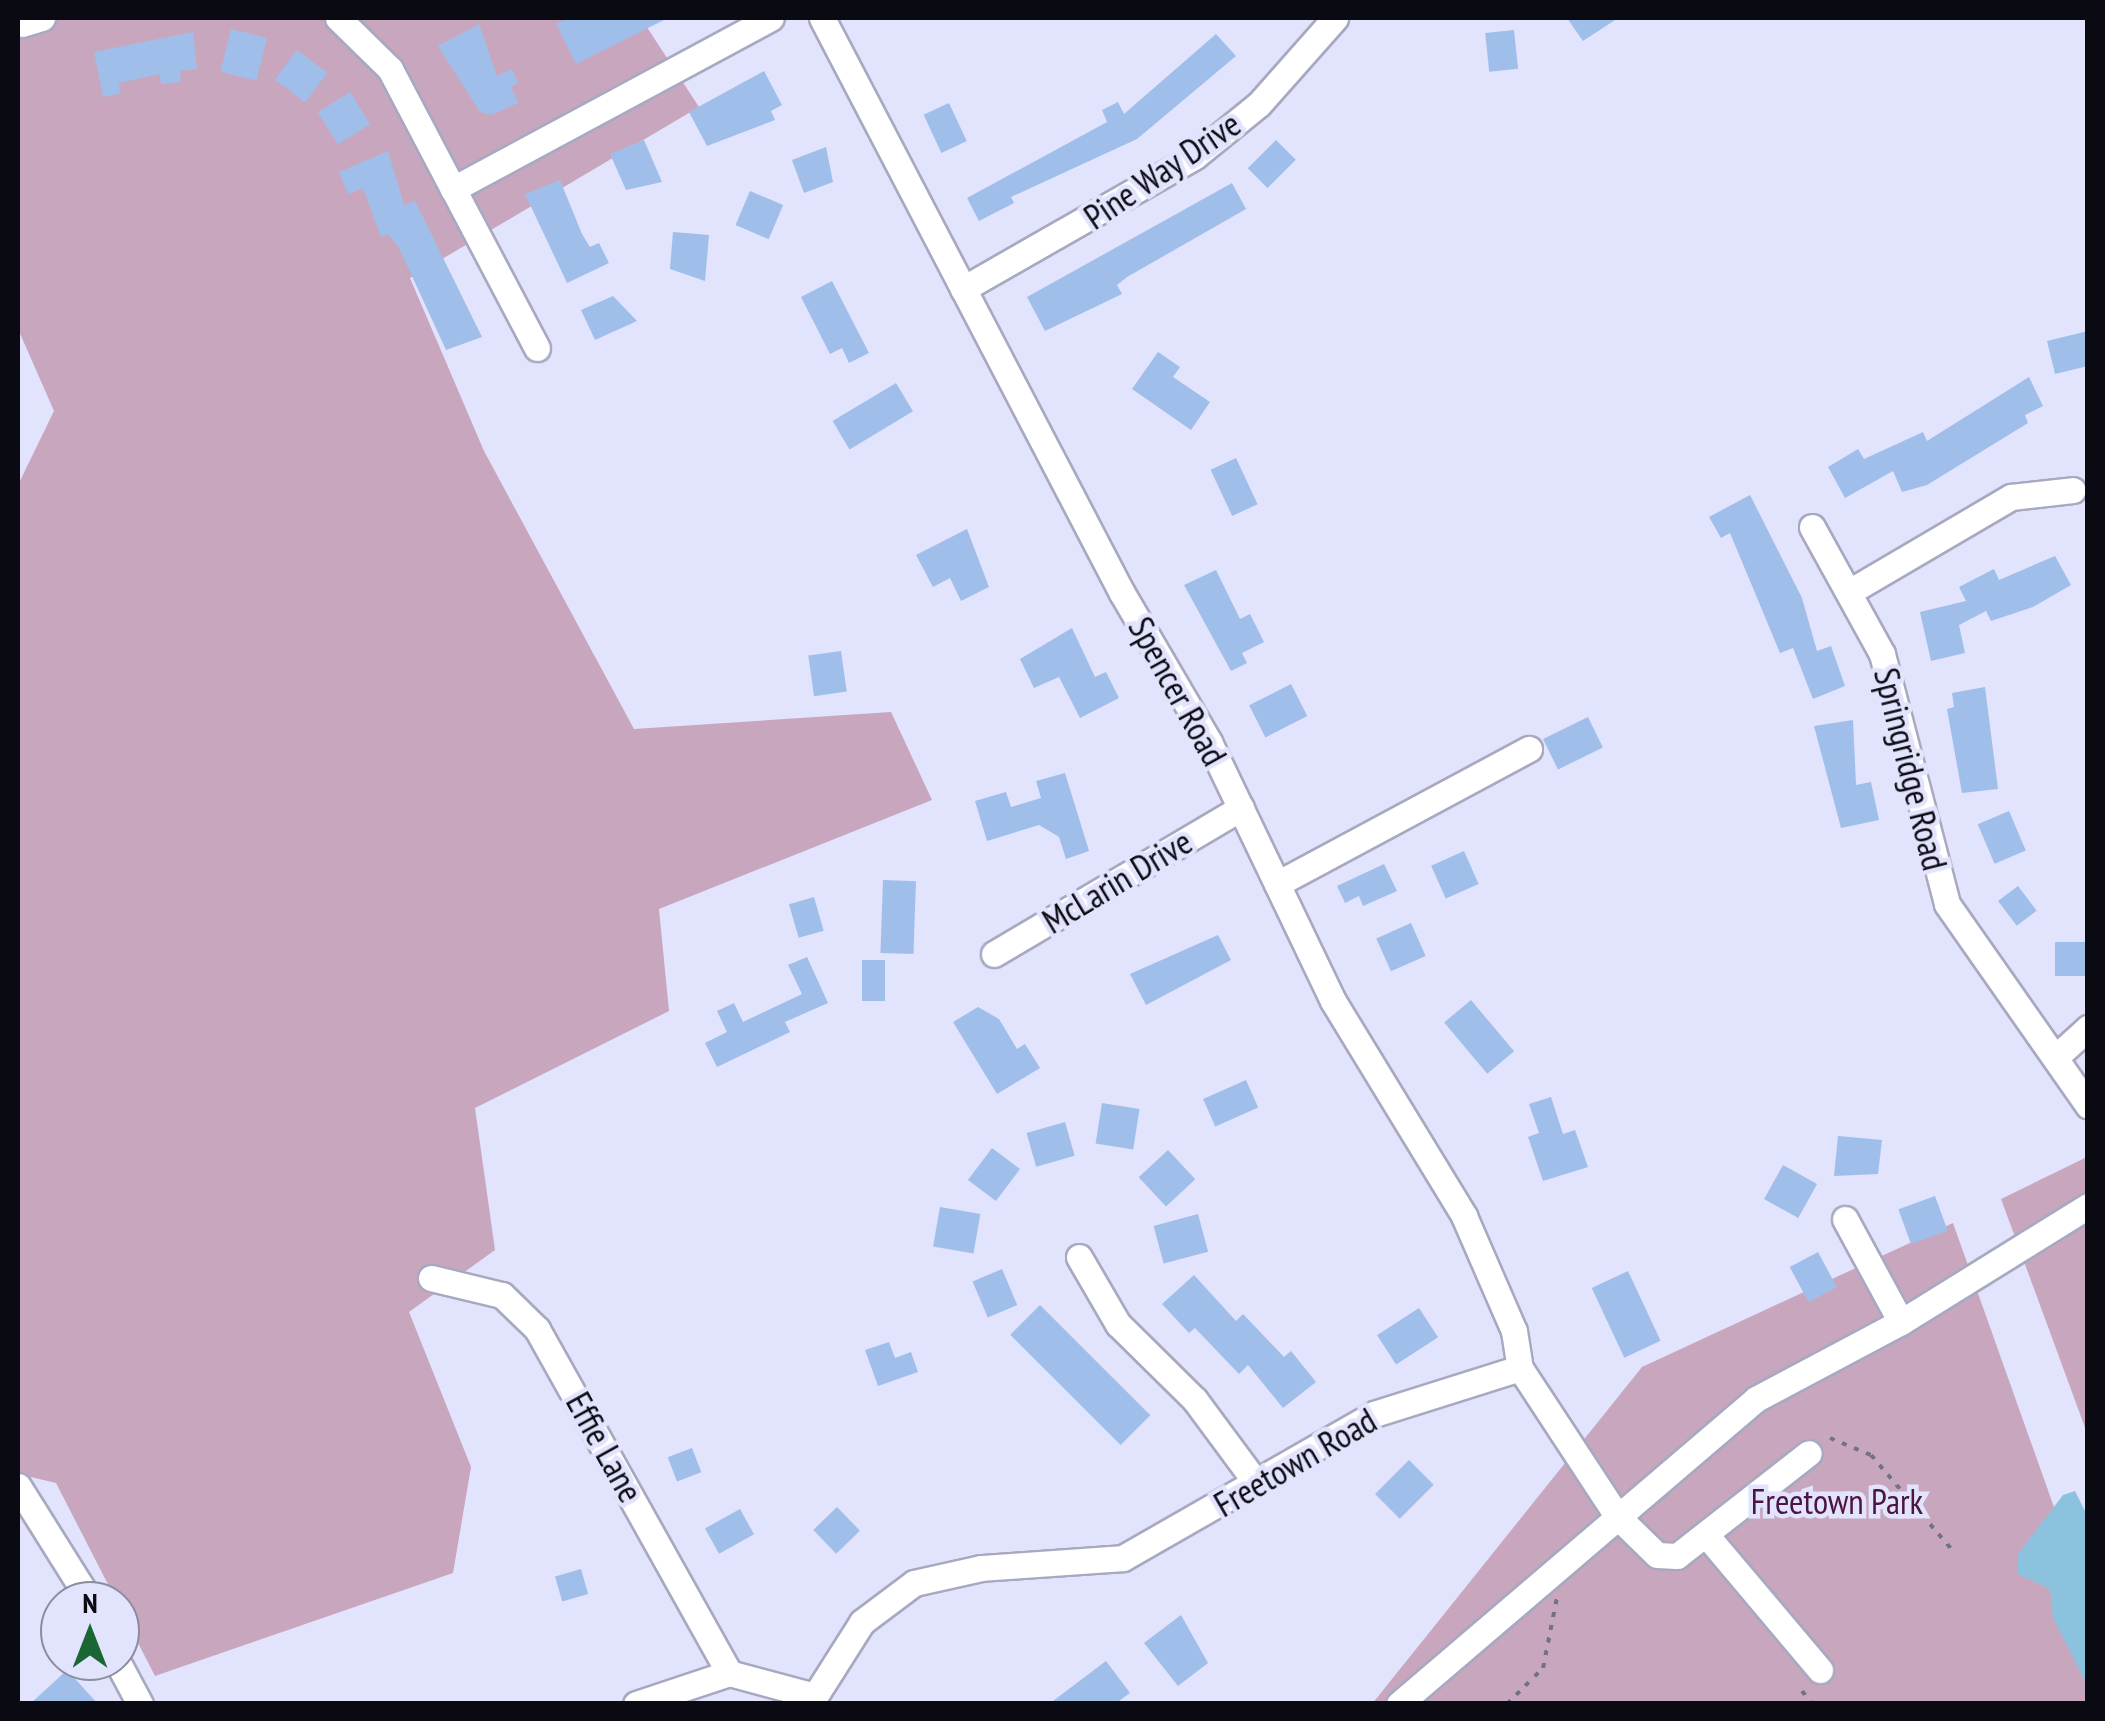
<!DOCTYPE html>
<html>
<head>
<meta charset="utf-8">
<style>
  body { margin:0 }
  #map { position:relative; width:2105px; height:1721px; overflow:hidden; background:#e2e3fc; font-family:"PT Sans Narrow",sans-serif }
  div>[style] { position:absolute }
  .green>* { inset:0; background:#c8a7be }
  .water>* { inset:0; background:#8bc3df }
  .building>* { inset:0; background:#a0beea; transform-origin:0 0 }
  .path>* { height:4px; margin-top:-2px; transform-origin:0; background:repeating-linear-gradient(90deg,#727283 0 5px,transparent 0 13px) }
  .roads { filter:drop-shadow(2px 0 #a8a9c1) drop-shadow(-2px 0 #a8a9c1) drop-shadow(0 2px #a8a9c1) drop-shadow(0 -2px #a8a9c1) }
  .minor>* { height:25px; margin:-12.5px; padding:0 12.5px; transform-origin:12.5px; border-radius:12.5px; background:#fff }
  span { translate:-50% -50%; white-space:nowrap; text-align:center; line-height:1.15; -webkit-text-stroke:9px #e2e3fc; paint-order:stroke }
  .street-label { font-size:35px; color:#0a0a12 }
  .park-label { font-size:35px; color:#4c1440 }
  .frame { position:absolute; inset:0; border:20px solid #0a0a12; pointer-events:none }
  .north { position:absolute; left:40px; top:1581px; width:100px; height:100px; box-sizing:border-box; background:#e2e3fc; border:2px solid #8c8c9e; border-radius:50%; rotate:0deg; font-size:28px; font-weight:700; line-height:40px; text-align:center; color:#0a0a12 }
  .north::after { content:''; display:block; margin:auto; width:35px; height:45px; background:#1a6634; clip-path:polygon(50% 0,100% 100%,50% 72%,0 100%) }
</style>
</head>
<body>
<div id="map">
  <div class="green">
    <i style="clip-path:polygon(40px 18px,641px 18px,699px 107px,410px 278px,484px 451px,634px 729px,891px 712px,932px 800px,659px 909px,669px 1011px,475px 1108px,495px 1250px,409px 1312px,471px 1467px,453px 1573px,155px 1676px,56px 1483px,18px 1474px,18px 485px,54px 411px,18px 329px,18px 30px)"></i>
    <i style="clip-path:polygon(2087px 1157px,2087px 1433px,2001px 1199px)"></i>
    <i style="clip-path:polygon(1953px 1223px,2087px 1600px,2087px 1703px,1372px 1704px,1642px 1367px)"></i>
  </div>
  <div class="water">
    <i style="clip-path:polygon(2075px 1491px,2087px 1515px,2087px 1685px,2053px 1618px,2050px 1589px,2018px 1574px,2018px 1554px,2063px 1495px)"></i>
  </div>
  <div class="building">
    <i style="clip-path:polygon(569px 18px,668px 18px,576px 64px,556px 24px)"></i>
    <i style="clip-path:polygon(1567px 18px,1618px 18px,1583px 41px)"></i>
    <i style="clip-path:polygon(479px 24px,497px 76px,512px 69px,518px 83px,511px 87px,518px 103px,491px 115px,480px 112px,438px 46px)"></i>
    <i style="left:231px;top:29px;width:37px;height:44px;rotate:14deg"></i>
    <i style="left:1514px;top:30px;width:39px;height:29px;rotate:84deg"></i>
    <i style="clip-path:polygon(193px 32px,197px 69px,180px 71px,181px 82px,161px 84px,160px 74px,119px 83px,121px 93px,103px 97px,94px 52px)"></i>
    <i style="clip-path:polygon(1216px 34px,1236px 56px,1137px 139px,1011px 197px,1014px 203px,979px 221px,967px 198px,1107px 122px,1102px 110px,1118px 102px,1124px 114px)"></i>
    <i style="left:297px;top:50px;width:38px;height:37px;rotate:37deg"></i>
    <i style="clip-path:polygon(764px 71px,782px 105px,771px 111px,775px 120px,707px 146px,689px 112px)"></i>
    <i style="left:350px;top:92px;width:38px;height:38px;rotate:58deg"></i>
    <i style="left:949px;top:103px;width:42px;height:28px;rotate:65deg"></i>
    <i style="clip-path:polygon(644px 140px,662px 182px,626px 190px,610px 154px)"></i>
    <i style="left:1276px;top:140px;width:28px;height:40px;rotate:45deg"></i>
    <i style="clip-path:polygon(826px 147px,833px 182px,804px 193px,792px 160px)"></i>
    <i style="clip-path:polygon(388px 151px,404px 205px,415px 201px,482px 337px,446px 350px,399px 248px,388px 234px,381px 237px,363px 188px,348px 194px,339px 172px)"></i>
    <i style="clip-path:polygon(560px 180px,582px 234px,590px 247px,599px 243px,609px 263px,567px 283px,525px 194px)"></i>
    <i style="clip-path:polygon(1232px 183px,1246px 209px,1127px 277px,1117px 285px,1122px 294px,1045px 331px,1027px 297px)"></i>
    <i style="left:750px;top:191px;width:36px;height:37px;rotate:23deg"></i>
    <i style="clip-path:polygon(673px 232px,709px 235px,705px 281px,670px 269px)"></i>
    <i style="clip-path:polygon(832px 281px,869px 353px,849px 363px,842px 348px,830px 354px,801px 297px)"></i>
    <i style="clip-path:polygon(613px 296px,637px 321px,595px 340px,581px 310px)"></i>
    <i style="clip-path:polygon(2088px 331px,2088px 366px,2055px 374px,2047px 341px)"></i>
    <i style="clip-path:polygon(1158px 352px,1180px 367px,1173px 377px,1210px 402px,1191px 430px,1132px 389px)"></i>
    <i style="clip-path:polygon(2029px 377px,2043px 406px,2025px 415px,2028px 423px,1927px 485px,1902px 492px,1893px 471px,1845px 498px,1828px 467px,1858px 449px,1864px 459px,1923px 432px,1927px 441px)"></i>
    <i style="left:896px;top:383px;width:33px;height:74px;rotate:59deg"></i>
    <i style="left:1236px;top:458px;width:51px;height:28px;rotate:65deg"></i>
    <i style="clip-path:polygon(1750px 495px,1802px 598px,1817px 651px,1831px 646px,1845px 686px,1813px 699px,1793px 648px,1780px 653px,1730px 533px,1721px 538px,1709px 517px)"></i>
    <i style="clip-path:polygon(967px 529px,989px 587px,961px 601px,950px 578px,933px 587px,916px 555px)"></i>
    <i style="clip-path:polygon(2055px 556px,2071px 585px,2033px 607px,1991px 621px,1986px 611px,1959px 625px,1965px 653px,1931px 661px,1920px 612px,1966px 601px,1959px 587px,1994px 569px,1999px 580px)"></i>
    <i style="clip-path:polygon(1216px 570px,1240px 619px,1250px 614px,1264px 642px,1242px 653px,1247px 663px,1231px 671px,1184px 585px)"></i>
    <i style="clip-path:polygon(1072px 628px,1095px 677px,1106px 672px,1119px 698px,1080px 718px,1059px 677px,1034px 688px,1020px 659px)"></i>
    <i style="left:841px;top:651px;width:41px;height:33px;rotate:82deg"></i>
    <i style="left:1291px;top:684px;width:36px;height:47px;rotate:63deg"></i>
    <i style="clip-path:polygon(1985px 687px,1998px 789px,1962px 793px,1947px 709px,1954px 707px,1952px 693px)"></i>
    <i style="left:1588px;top:717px;width:34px;height:50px;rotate:64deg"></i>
    <i style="clip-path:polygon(1853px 720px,1856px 785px,1871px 782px,1879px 820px,1841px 828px,1814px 726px)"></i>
    <i style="clip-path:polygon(1065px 773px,1089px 851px,1066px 859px,1059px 837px,1039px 825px,987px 841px,975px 801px,1006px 792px,1011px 807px,1041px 798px,1036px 781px)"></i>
    <i style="left:2009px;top:811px;width:43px;height:34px;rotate:67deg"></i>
    <i style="left:1464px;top:851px;width:36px;height:36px;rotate:66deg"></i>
    <i style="clip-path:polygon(1384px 864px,1397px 891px,1363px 906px,1359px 896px,1345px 903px,1337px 886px)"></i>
    <i style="left:883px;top:880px;width:33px;height:73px;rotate:2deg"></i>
    <i style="left:2018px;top:886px;width:31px;height:25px;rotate:53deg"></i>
    <i style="left:814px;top:897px;width:35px;height:26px;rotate:74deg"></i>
    <i style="left:1411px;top:923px;width:36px;height:38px;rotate:66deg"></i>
    <i style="clip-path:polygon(1218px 935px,1231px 960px,1146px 1005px,1130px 974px)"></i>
    <i style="left:2055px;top:942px;width:33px;height:34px"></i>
    <i style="clip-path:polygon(807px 957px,828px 1003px,785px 1022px,790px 1032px,717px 1067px,705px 1043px,727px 1032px,717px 1011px,734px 1003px,743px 1022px,802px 994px,788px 965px)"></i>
    <i style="left:862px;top:960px;width:23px;height:41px"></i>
    <i style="left:1471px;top:1000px;width:67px;height:35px;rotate:50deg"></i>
    <i style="clip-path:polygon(978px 1007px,999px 1019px,1017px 1049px,1025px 1044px,1040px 1068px,997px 1094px,953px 1022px)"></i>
    <i style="left:1246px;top:1080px;width:30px;height:47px;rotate:66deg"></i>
    <i style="clip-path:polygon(1551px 1097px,1563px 1134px,1575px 1130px,1588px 1167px,1543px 1181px,1528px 1137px,1539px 1133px,1529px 1104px)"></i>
    <i style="left:1102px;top:1103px;width:38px;height:41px;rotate:9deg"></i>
    <i style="left:1065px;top:1122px;width:35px;height:40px;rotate:74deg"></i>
    <i style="clip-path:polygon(1838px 1136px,1882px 1140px,1878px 1174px,1834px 1176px)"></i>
    <i style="left:992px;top:1148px;width:35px;height:40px;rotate:37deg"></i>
    <i style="left:1168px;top:1150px;width:40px;height:40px;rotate:47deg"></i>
    <i style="left:1783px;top:1165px;width:39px;height:39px;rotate:29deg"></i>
    <i style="left:1935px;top:1196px;width:37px;height:39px;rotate:70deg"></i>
    <i style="left:940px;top:1207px;width:41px;height:40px;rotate:10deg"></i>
    <i style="left:1198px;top:1214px;width:39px;height:46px;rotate:75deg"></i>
    <i style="left:1818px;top:1252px;width:40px;height:32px;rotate:62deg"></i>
    <i style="left:1002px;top:1269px;width:39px;height:32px;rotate:67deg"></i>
    <i style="left:1628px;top:1271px;width:77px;height:40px;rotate:65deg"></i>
    <i style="clip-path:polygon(1194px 1275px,1236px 1321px,1243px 1314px,1284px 1357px,1291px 1351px,1316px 1382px,1283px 1408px,1248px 1365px,1239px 1374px,1195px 1328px,1189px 1333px,1162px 1304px)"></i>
    <i style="left:1040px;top:1305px;width:156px;height:42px;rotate:45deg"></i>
    <i style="left:1419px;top:1308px;width:35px;height:50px;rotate:57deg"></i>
    <i style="clip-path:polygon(889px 1342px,895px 1358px,911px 1352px,918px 1372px,878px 1386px,865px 1350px)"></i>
    <i style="left:692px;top:1448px;width:26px;height:26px;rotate:69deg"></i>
    <i style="left:1409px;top:1460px;width:35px;height:48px;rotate:45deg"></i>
    <i style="left:837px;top:1507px;width:33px;height:33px;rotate:46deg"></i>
    <i style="left:740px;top:1509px;width:29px;height:40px;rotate:61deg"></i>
    <i style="left:581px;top:1569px;width:26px;height:27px;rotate:74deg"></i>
    <i style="clip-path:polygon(1181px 1615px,1208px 1663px,1178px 1686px,1144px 1643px)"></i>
    <i style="clip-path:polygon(1106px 1661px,1130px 1693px,1115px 1704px,1049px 1704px)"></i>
    <i style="clip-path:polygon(67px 1670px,98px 1704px,30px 1704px)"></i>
  </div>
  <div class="path">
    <i style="left:1830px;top:1438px;width:44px;rotate:22.5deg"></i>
    <i style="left:1871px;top:1455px;width:125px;rotate:49.5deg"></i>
    <i style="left:1802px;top:1691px;width:16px;rotate:52deg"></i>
    <i style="left:1507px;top:1704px;width:51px;rotate:-45deg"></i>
    <i style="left:1543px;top:1668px;width:72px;rotate:-78.8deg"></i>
  </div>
  <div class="roads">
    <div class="minor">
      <i style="left:338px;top:18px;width:73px;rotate:44.4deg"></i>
      <i style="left:390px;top:69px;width:136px;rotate:62.3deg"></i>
      <i style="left:822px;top:18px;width:649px;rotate:62.45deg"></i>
      <i style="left:1122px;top:593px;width:173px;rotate:59.7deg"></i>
      <i style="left:1209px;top:742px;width:287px;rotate:64.4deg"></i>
      <i style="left:1333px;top:1001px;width:252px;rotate:58.6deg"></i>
      <i style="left:1464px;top:1216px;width:125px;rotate:66.5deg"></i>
      <i style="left:1514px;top:1331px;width:37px;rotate:81deg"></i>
      <i style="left:1520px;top:1368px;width:178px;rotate:56.7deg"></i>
      <i style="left:1618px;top:1517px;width:54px;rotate:44.3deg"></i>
      <i style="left:1657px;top:1555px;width:20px;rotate:3deg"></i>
      <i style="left:1677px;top:1556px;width:167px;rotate:-38deg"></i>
      <i style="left:22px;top:24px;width:21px;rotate:-17deg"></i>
      <i style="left:963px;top:289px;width:267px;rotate:-29.8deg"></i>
      <i style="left:1195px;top:156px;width:82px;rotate:-39.1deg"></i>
      <i style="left:1259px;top:104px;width:115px;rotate:-48.5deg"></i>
      <i style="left:537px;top:348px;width:180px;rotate:-117.8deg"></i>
      <i style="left:453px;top:189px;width:361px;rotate:-28.3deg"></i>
      <i style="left:1812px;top:527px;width:145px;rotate:61.1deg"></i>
      <i style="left:1882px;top:654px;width:258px;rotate:75.4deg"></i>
      <i style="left:1947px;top:904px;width:246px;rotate:55deg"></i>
      <i style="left:1849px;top:592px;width:188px;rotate:-30.4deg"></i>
      <i style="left:2011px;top:497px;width:62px;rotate:-6.4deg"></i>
      <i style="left:1277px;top:884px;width:286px;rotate:-28.2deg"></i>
      <i style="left:994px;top:954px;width:287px;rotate:-30.6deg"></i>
      <i style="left:2057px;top:1056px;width:42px;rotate:-42.1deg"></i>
      <i style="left:1845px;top:1219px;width:117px;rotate:61.5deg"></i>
      <i style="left:1079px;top:1257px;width:78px;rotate:59.8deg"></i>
      <i style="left:1118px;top:1324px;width:108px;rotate:44.6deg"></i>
      <i style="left:1195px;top:1400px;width:101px;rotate:53.5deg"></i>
      <i style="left:431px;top:1278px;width:73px;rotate:13.5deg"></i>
      <i style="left:502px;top:1295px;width:49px;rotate:44.2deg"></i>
      <i style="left:537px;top:1329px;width:394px;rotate:60.8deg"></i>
      <i style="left:18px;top:1486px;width:136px;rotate:57.9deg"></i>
      <i style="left:1708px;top:1537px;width:174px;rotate:49.9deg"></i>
      <i style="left:117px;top:1661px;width:49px;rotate:61.9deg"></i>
      <i style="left:636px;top:1704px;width:98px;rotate:-18.4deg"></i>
      <i style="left:729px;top:1673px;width:88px;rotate:15.1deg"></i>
      <i style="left:810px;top:1704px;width:97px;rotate:-57.6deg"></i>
      <i style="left:862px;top:1622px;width:65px;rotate:-36.9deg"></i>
      <i style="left:914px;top:1583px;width:69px;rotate:-12.6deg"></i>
      <i style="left:981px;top:1568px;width:142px;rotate:-4deg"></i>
      <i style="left:1123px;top:1558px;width:289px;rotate:-29.8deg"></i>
      <i style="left:1374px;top:1414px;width:153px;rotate:-17.5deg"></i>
      <i style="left:1399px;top:1704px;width:470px;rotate:-40.5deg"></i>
      <i style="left:1756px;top:1399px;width:164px;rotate:-28deg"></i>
      <i style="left:1901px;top:1322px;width:220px;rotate:-31.8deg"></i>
    </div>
  </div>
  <div class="street-label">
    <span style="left:1162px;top:170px;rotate:-34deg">Pine Way Drive</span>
    <span style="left:1178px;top:691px;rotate:61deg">Spencer Road</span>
    <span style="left:1911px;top:769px;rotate:76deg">Springridge Road</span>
    <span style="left:1117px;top:881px;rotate:-31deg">McLarin Drive</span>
    <span style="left:605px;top:1447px;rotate:61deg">Effie Lane</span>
    <span style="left:1295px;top:1462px;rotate:-30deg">Freetown Road</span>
  </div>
  <div class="park-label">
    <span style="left:1837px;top:1501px">Freetown Park</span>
  </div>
  <div class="frame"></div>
  <div class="north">N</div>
</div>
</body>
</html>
